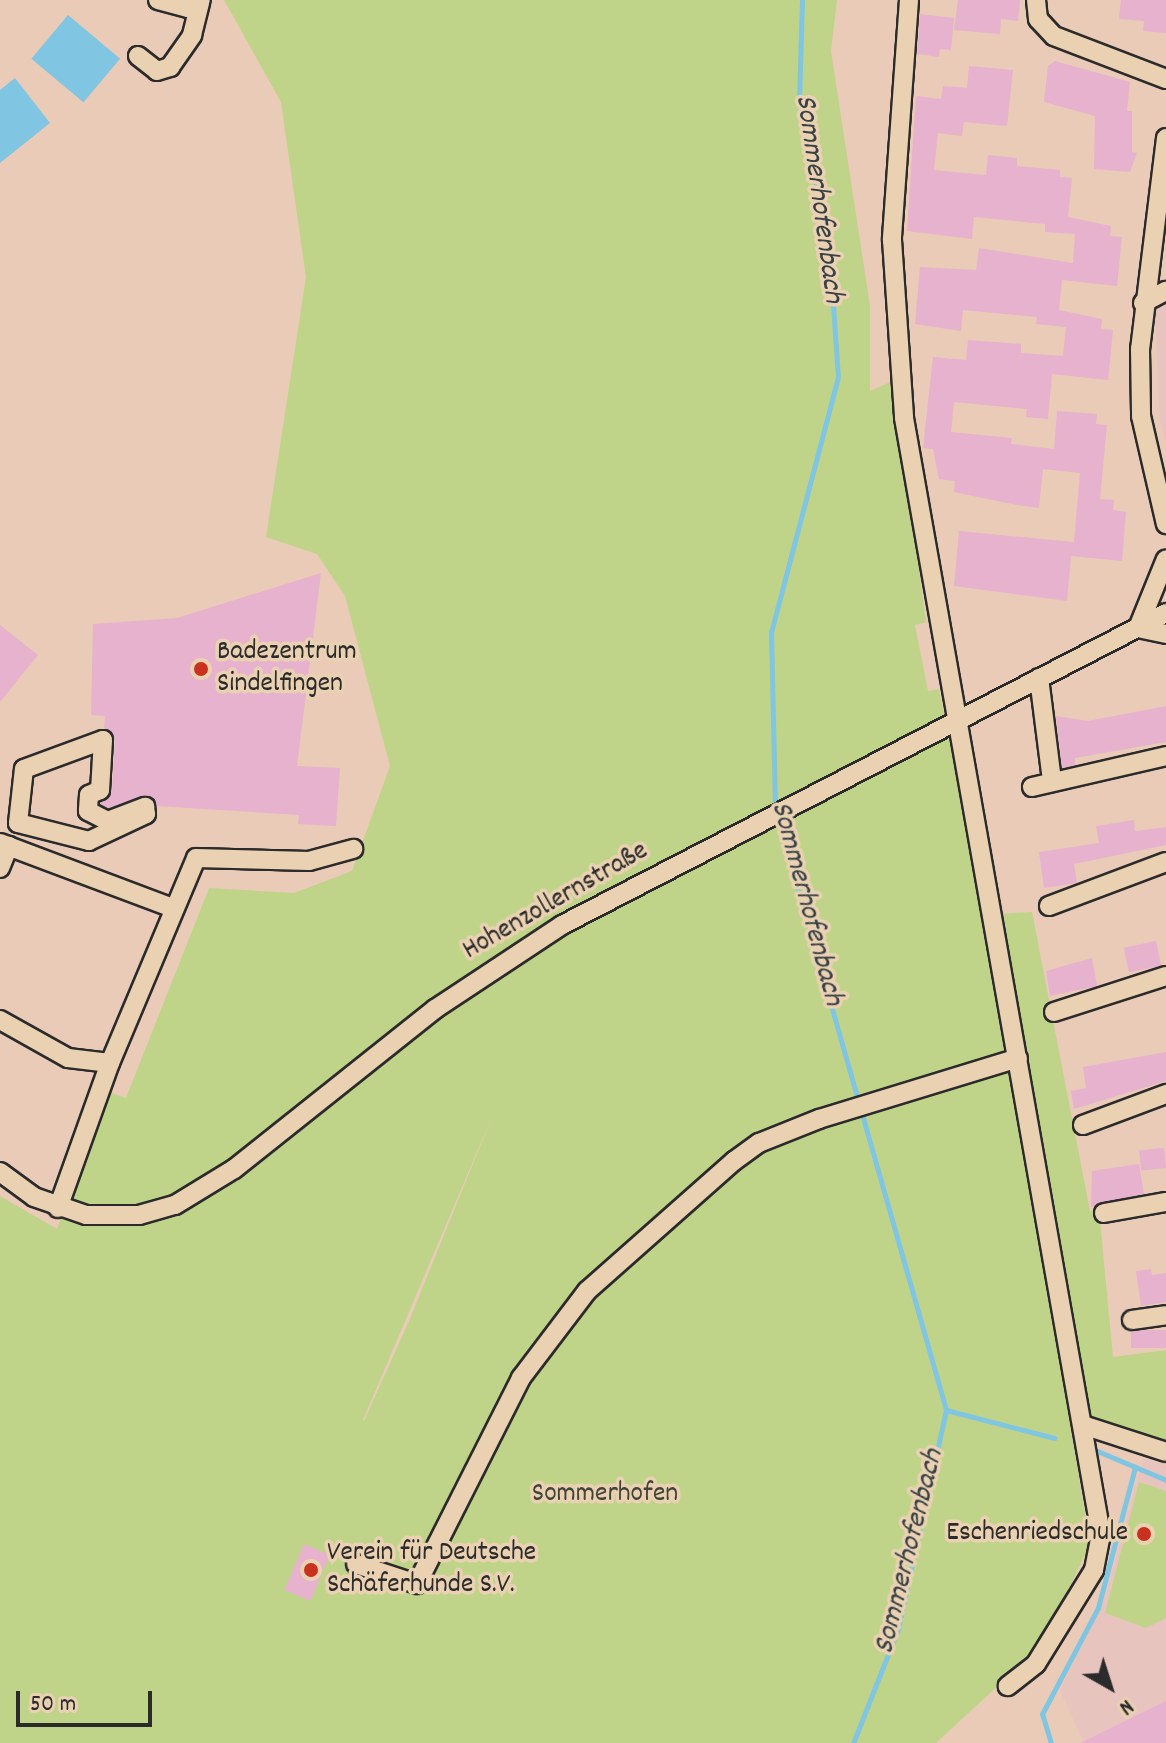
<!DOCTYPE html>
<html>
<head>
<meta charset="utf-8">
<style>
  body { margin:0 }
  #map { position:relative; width:1166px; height:1743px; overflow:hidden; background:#e9cbb7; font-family:Dekko,sans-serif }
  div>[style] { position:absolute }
  .built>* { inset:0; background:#e8c4be }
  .green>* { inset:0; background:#bfd489 }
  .water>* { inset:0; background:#80c5e1; transform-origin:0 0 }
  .stream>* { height:5px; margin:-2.5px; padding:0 2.5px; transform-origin:2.5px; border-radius:2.5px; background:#80c5e1 }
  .building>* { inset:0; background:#e7b2cd; transform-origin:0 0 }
  .roads { filter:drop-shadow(2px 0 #2b2b2b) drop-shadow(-2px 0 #2b2b2b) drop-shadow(0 2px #2b2b2b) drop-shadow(0 -2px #2b2b2b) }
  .minor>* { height:18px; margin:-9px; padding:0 9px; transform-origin:9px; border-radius:9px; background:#ead1b2 }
  .dots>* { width:22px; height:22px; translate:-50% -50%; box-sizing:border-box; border:4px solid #ead1b2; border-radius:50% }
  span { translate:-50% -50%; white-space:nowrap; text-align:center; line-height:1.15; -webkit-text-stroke:7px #ead1b2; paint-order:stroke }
  .poi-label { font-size:28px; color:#2b2b2b }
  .left { translate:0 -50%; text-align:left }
  .right { translate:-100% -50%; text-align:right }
  .street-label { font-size:28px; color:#2b2b2b }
  .park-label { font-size:28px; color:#414439 }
  .water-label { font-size:30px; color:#384246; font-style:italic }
  .north { position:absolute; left:1070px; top:1647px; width:80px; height:80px; -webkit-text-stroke:6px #ead1b2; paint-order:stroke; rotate:141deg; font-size:22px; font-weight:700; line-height:32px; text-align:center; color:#2b2b2b }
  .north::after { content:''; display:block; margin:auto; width:28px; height:36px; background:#2b2b2b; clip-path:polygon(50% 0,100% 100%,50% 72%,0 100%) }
  .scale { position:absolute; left:16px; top:1691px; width:136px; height:36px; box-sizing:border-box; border:4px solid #2b2b2b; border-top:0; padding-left:10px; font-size:24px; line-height:28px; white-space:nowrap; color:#2b2b2b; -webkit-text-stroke:6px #ead1b2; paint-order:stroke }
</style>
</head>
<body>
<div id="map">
  <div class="built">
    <i style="clip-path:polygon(1166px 284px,1166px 440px,1160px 422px,1155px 312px)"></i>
    <i style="clip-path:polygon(1143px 1459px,1166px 1465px,1166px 1743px,1084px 1743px,1060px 1690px,1103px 1604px)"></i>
  </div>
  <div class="green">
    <i style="clip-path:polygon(evenodd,224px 0,837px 0,831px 51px,870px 306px,870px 391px,893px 381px,926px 622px,915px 625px,928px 691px,939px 689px,990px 945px,1090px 1544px,1042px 1645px,936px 1743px,0 1743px,0 1196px,57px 1229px,111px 1093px,126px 1098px,209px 888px,294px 893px,352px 871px,390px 766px,345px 596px,317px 554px,266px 537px,306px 277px,281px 102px,224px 0,494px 1112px,409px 1321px,364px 1421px,363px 1420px,494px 1112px)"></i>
    <i style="clip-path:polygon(1032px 912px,1090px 1211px,1099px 1210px,1113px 1357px,1166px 1350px,1166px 1447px,1092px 1420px,999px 914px)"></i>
    <i style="clip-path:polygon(1139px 1482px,1166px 1491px,1166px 1618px,1146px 1628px,1105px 1613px)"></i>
  </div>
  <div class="water">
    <i style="left:68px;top:15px;width:68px;height:57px;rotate:40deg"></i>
    <i style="clip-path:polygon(15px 78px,50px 123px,0 163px,0 90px)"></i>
  </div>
  <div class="stream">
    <i style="left:802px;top:0;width:102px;rotate:91.7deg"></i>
    <i style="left:799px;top:102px;width:147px;rotate:78.2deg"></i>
    <i style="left:829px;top:246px;width:131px;rotate:86.1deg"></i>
    <i style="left:838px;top:377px;width:264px;rotate:104.7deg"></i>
    <i style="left:771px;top:632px;width:176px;rotate:88.7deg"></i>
    <i style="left:775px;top:808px;width:626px;rotate:74.14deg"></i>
    <i style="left:946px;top:1410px;width:224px;rotate:102.4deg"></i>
    <i style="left:898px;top:1629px;width:123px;rotate:111.5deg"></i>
    <i style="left:946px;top:1410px;width:112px;rotate:14.5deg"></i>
    <i style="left:1095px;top:1450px;width:77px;rotate:22.9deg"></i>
    <i style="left:1051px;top:1743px;width:30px;rotate:-107deg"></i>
    <i style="left:1042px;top:1714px;width:120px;rotate:-62.2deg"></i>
    <i style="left:1098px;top:1608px;width:146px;rotate:-75.3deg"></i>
  </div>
  <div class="building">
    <i style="clip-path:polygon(958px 0,1020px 0,1018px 21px,1001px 19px,1000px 34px,954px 30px)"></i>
    <i style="clip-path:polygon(1121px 0,1166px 0,1166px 33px,1143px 31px,1144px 21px,1119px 19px)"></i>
    <i style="clip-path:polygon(920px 14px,954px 18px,951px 50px,940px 49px,939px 57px,917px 54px)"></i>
    <i style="clip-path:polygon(1055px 61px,1130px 82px,1127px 111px,1132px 111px,1132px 152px,1137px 153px,1130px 172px,1094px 169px,1095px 116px,1044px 102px,1048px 66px)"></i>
    <i style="clip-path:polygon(969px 66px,1013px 70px,1007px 126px,964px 122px,962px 136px,938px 133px,934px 170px,986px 175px,988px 155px,1017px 158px,1017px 166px,1060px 170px,1060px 177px,1072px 178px,1068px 217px,1111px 226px,1110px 236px,1122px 237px,1117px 286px,1062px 280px,1059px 310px,1102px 319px,1101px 329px,1113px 330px,1108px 380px,1052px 374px,1048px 419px,1026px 417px,1027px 409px,954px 402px,951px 432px,1012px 438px,1011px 444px,1054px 449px,1057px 411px,1097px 414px,1096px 424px,1107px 425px,1100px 499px,1114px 500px,1113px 510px,1126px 512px,1122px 561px,1071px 556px,1067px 601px,954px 586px,959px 531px,1074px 542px,1080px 473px,1043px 469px,1039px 508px,1017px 505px,954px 492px,955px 481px,939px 479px,933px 449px,923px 448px,933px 357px,966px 360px,968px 340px,1021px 344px,1021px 353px,1063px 356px,1066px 327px,1036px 324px,1037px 317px,963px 310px,961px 331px,915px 324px,920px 267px,976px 270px,979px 248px,1073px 263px,1075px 234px,1045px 232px,1045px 224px,974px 217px,972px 239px,907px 231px,916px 96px,941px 99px,943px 86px,967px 88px)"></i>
    <i style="clip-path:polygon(321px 573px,297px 766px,340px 768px,336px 826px,298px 824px,299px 815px,157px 806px,147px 795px,109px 808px,100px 804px,112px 792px,115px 741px,104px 728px,105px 716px,91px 715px,93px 624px,177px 618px)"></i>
    <i style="clip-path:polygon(0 625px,38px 655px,0 702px)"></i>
    <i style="clip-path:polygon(1166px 706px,1166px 742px,1075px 758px,1075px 765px,1062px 768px,1056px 716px,1088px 721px)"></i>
    <i style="clip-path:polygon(1134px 820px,1135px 831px,1166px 827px,1166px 845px,1074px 864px,1077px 883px,1044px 888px,1039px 852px,1099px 843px,1096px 826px)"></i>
    <i style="left:1156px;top:941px;width:25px;height:33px;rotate:78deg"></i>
    <i style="clip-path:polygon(1092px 958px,1097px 986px,1050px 996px,1046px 971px)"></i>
    <i style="clip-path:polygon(1166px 1052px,1166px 1081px,1074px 1109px,1071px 1091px,1086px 1088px,1083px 1067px)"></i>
    <i style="left:1164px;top:1148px;width:20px;height:25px;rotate:84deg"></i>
    <i style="clip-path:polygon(1139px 1164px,1144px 1194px,1091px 1207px,1092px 1171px)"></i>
    <i style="clip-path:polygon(1151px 1269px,1152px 1275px,1166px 1273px,1166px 1302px,1141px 1306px,1136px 1271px)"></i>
    <i style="left:1166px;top:1330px;width:18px;height:35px;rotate:90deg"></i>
    <i style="left:304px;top:1544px;width:28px;height:50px;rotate:23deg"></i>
    <i style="clip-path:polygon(1166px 1701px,1166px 1743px,1080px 1743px)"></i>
  </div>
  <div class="roads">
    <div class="minor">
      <i style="left:158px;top:0;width:31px;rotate:15deg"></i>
      <i style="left:188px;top:8px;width:15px;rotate:-32deg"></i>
      <i style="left:909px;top:0;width:241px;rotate:94.1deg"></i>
      <i style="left:892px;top:240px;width:178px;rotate:86.1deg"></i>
      <i style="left:904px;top:418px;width:1133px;rotate:79.99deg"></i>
      <i style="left:1101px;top:1534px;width:37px;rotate:101deg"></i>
      <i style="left:1094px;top:1570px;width:110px;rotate:121.7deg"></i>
      <i style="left:1036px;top:1664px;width:36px;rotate:142deg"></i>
      <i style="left:1036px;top:0;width:19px;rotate:84deg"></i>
      <i style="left:1038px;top:19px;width:23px;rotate:47deg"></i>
      <i style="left:1054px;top:36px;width:120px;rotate:21deg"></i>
      <i style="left:138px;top:56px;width:24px;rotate:38deg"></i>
      <i style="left:157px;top:71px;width:14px;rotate:-17deg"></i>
      <i style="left:170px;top:67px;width:39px;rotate:-55deg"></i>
      <i style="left:192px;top:35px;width:33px;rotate:-76deg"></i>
      <i style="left:1166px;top:138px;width:213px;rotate:97deg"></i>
      <i style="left:1140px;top:349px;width:67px;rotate:89.1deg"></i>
      <i style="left:1141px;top:416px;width:111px;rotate:77deg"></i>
      <i style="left:1143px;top:303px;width:26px;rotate:-28deg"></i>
      <i style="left:1138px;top:628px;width:74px;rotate:-67.9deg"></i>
      <i style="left:1138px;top:628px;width:29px;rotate:12deg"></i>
      <i style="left:1039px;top:678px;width:96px;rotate:82.8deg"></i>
      <i style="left:103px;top:740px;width:50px;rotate:93.4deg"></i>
      <i style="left:100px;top:790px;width:12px;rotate:156deg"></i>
      <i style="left:89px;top:795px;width:16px;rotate:94deg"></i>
      <i style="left:88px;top:811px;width:22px;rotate:27deg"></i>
      <i style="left:108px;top:821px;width:40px;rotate:-21deg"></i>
      <i style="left:145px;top:807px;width:7px;rotate:82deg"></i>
      <i style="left:146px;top:814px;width:63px;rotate:154.7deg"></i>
      <i style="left:89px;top:841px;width:73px;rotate:-165.8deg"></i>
      <i style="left:18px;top:823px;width:54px;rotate:-83.7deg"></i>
      <i style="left:24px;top:769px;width:84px;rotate:-20.2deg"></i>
      <i style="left:1032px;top:787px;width:138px;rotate:-13deg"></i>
      <i style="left:0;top:843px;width:185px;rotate:20.6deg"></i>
      <i style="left:0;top:868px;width:24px;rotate:-68deg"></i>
      <i style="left:1049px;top:906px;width:125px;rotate:-20.6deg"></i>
      <i style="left:1054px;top:1012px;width:118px;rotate:-17.8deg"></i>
      <i style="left:0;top:1020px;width:78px;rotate:29.2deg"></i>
      <i style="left:68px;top:1058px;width:42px;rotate:6.8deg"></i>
      <i style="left:110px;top:1063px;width:222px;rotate:-67.2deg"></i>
      <i style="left:196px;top:858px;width:113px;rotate:1.5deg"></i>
      <i style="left:309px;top:861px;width:46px;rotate:-15.3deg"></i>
      <i style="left:1083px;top:1125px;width:89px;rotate:-20.5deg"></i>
      <i style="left:0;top:1172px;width:42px;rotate:36.3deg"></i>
      <i style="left:34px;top:1197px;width:55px;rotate:19.1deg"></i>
      <i style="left:86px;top:1215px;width:53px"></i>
      <i style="left:139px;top:1215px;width:37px;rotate:-16deg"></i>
      <i style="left:175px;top:1205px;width:69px;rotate:-31.4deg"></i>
      <i style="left:234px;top:1169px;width:257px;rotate:-38.5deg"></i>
      <i style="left:435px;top:1009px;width:152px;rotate:-33.5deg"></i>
      <i style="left:562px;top:925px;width:680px;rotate:-27.32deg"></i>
      <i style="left:58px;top:1208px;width:154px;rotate:-70.3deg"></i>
      <i style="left:1104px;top:1213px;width:63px;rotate:-10.1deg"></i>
      <i style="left:1132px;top:1320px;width:34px;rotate:-8deg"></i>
      <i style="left:1083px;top:1425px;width:87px;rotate:18deg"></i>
      <i style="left:356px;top:1564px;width:64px;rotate:18.2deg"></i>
      <i style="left:417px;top:1584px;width:231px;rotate:-63.2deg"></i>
      <i style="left:521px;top:1378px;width:109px;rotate:-52.8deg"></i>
      <i style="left:587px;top:1291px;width:196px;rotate:-41.5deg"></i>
      <i style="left:734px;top:1161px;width:31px;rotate:-36deg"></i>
      <i style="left:759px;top:1143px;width:65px;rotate:-21.8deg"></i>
      <i style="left:819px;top:1119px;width:208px;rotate:-17deg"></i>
    </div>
  </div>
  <div class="dots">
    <i style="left:201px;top:669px;background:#c8321e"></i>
    <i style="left:1144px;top:1534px;background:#c8321e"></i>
    <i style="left:311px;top:1570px;background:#c8321e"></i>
  </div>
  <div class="poi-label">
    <span class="left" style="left:217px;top:669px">Badezentrum<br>Sindelfingen</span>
    <span class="right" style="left:1128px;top:1534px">Eschenriedschule</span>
    <span class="left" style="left:327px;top:1570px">Verein für Deutsche<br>Schäferhunde S.V.</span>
  </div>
  <div class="street-label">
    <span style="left:556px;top:902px;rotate:-30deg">Hohenzollernstraße</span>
  </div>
  <div class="park-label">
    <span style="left:605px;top:1495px">Sommerhofen</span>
  </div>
  <div class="water-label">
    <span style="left:817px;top:199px;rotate:82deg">Sommerhofenbach</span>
    <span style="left:805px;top:904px;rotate:75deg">Sommerhofenbach</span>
    <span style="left:911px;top:1552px;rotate:-76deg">Sommerhofenbach</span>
  </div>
  <div class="north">N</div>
  <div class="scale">50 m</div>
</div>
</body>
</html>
